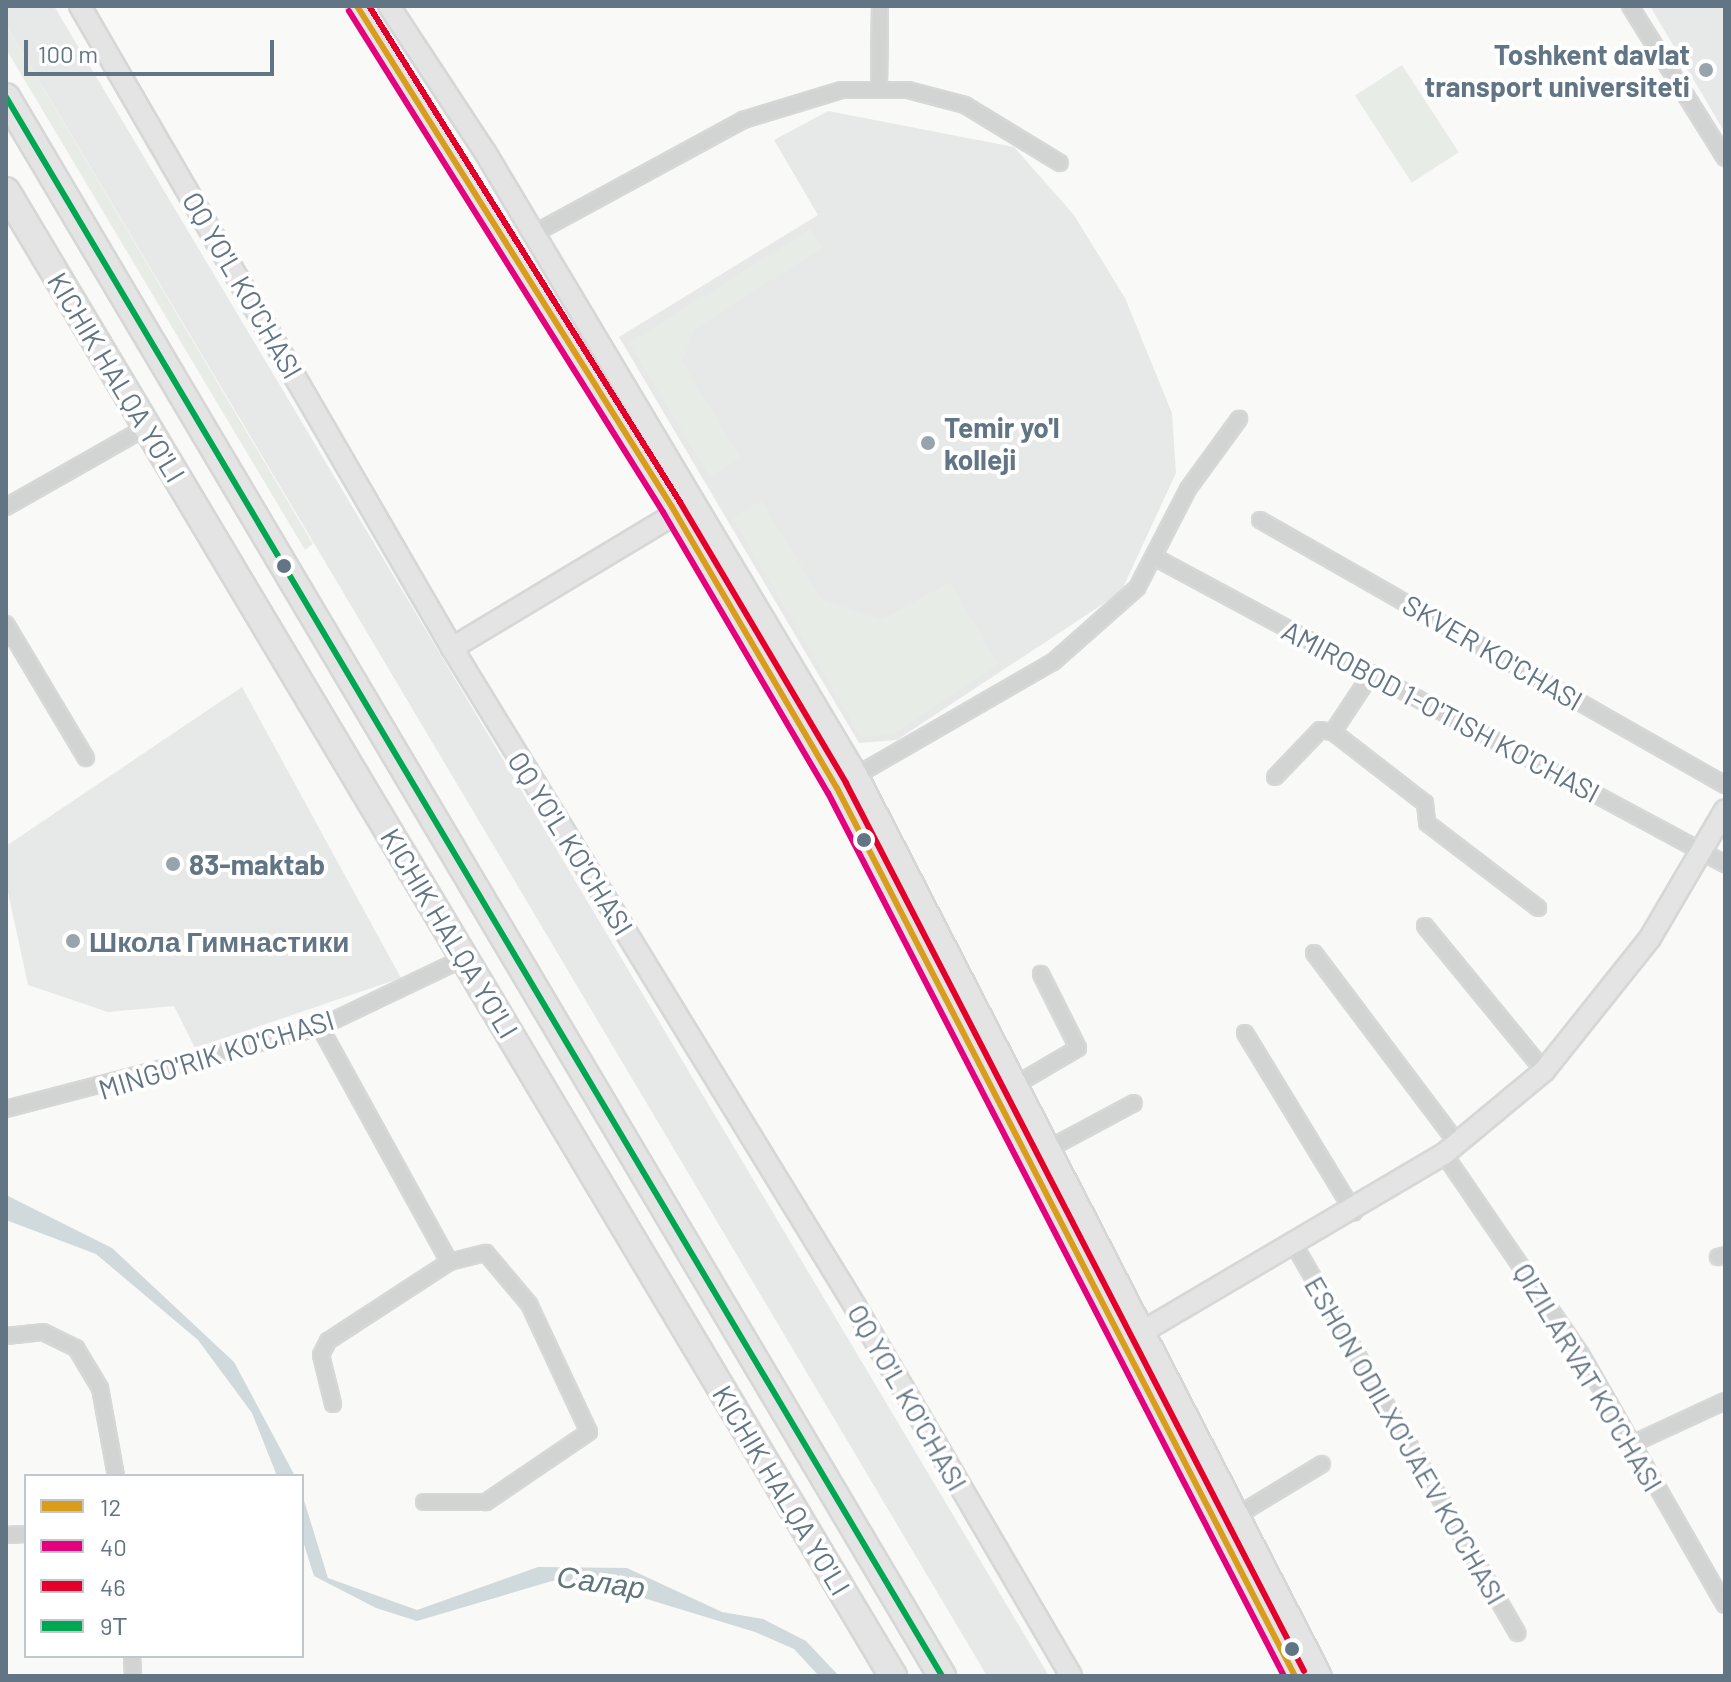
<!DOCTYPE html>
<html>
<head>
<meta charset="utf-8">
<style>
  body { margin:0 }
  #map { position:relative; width:1731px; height:1682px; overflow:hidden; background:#f9f9f8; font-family:Barlow,sans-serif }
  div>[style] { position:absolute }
  .built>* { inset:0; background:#e7e9e9 }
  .green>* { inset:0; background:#e8ece6; transform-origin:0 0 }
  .water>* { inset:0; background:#d0d9db }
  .roads { filter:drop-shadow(2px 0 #d6d7d7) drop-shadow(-2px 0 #d6d7d7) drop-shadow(0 2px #d6d7d7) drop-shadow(0 -2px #d6d7d7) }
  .street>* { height:14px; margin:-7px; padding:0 7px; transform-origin:7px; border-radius:7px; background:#d2d3d3 }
  .secondary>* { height:20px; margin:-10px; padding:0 10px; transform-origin:10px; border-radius:10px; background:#e4e4e4 }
  .highway>* { height:26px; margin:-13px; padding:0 13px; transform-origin:13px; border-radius:13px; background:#e4e4e4 }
  .bus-1>* { height:6px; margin:-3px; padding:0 3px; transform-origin:3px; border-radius:3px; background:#d99c1b }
  .bus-2>* { height:6px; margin:-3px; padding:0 3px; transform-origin:3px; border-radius:3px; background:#e5007d }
  .bus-3>* { height:6px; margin:-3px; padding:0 3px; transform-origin:3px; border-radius:3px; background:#e4002b }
  .bus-4>* { height:6px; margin:-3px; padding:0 3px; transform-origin:3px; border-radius:3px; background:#00a651 }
  .dots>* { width:22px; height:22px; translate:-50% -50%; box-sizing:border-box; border:4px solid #fff; border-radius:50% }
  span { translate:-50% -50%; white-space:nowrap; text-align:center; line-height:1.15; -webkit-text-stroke:8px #fff; paint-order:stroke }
  .poi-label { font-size:28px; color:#627585; font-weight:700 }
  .right { translate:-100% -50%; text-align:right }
  .left { translate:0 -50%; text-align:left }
  .street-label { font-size:28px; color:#627585 }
  .water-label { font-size:30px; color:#5e757e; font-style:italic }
  .frame { position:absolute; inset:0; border:8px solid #627585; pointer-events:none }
  .legend { position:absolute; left:24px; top:1474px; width:280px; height:184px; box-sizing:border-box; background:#fff; border:2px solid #c0c8ce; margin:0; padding:10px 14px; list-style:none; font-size:24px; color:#627585 }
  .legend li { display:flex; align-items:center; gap:16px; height:40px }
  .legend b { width:40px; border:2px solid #c0c8ce }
  .scale { position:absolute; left:24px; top:40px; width:250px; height:36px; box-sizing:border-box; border:4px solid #627585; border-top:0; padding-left:10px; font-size:24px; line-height:28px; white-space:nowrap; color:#627585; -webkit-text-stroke:6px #fff; paint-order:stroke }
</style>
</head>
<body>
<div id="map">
  <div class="built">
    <i style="clip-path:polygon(6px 6px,54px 6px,1049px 1676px,987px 1676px,6px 25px)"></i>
    <i style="clip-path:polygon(1650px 6px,1725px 6px,1725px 133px)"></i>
    <i style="clip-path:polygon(828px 111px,1014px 147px,1074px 215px,1125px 298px,1172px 413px,1176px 473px,1121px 592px,897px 740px,859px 743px,619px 337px,818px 215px,774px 140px)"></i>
    <i style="clip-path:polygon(242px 687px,401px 978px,195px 1048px,174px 1006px,108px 1012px,28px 985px,6px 883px,6px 846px)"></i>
  </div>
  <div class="green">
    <i style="clip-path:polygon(6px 25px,313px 544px,305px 550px,6px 49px)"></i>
    <i style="left:1402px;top:65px;width:104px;height:56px;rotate:57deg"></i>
    <i style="clip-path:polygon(811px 229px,822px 248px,694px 329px,682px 362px,740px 457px,710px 477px,629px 343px)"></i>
    <i style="clip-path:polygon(761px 501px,822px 600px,882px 620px,950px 582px,998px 665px,894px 734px,861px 737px,733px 519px)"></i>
  </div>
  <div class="water">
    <i style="clip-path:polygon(6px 1195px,112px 1248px,234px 1362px,295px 1476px,277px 1476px,252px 1413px,198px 1340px,96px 1254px,6px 1220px)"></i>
    <i style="clip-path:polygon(302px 1494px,328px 1578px,417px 1610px,538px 1567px,627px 1568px,722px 1612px,763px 1619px,806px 1641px,839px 1676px,819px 1676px,794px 1649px,755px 1632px,591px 1582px,552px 1581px,417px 1621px,376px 1608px,314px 1576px,302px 1538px)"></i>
  </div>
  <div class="roads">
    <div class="street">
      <i style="left:1630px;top:6px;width:179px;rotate:58deg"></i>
      <i style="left:879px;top:87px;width:81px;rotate:-89.3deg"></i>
      <i style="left:535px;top:233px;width:237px;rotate:-28.5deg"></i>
      <i style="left:743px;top:120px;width:103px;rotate:-16.9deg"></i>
      <i style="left:842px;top:90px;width:66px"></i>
      <i style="left:908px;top:90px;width:59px;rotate:14.7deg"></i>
      <i style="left:965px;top:105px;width:111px;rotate:31.4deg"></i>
      <i style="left:6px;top:507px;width:162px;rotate:-29.6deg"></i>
      <i style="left:1260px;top:520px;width:535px;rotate:29.68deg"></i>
      <i style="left:1156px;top:558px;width:646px;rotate:28.27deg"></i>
      <i style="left:6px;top:624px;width:156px;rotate:59.2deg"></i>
      <i style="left:1372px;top:673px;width:71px;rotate:123.5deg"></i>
      <i style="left:1333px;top:732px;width:116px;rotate:37.7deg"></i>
      <i style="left:1425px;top:803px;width:20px;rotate:84deg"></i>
      <i style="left:1427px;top:823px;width:140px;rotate:37.4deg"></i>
      <i style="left:857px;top:775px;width:226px;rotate:-30deg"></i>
      <i style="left:1053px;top:662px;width:112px;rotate:-41.4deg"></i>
      <i style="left:1137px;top:588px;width:111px;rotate:-62.7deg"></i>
      <i style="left:1188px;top:489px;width:87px;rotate:-53.9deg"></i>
      <i style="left:1275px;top:777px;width:65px;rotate:-46.2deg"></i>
      <i style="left:1320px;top:730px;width:13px;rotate:9deg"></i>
      <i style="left:1425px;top:926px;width:188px;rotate:50.6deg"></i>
      <i style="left:1314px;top:953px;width:239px;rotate:53deg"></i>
      <i style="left:320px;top:1027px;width:268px;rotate:61.2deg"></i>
      <i style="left:1245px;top:1033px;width:210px;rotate:58.7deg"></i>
      <i style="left:1017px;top:1084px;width:71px;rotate:-30.5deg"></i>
      <i style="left:1078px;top:1048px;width:83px;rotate:-116.6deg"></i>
      <i style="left:6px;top:1109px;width:325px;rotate:-14.6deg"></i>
      <i style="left:320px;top:1027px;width:160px;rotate:-25.6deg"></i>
      <i style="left:1050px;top:1148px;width:95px;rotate:-28.2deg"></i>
      <i style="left:1444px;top:1154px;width:242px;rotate:55.6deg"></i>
      <i style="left:1581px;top:1354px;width:289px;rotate:60.2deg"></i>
      <i style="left:1296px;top:1248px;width:444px;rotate:60.1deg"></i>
      <i style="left:1718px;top:1257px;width:7px;rotate:-16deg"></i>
      <i style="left:6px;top:1336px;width:37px;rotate:-6deg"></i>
      <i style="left:43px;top:1332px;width:37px;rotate:26deg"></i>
      <i style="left:76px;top:1348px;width:47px;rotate:59deg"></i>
      <i style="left:100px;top:1388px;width:89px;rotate:79.7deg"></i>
      <i style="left:333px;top:1404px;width:50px;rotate:-103.8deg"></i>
      <i style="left:321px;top:1355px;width:16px;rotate:-63deg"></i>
      <i style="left:328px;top:1341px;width:145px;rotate:-33.1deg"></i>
      <i style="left:449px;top:1262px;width:38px;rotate:-14deg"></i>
      <i style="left:486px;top:1253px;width:67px;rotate:49.9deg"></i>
      <i style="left:529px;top:1304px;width:141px;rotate:64.9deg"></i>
      <i style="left:589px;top:1432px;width:125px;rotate:145.8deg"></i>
      <i style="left:486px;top:1502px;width:62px;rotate:180deg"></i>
      <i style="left:1632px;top:1444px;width:102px;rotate:-24.8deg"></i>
      <i style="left:1238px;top:1515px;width:98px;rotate:-31.3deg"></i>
      <i style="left:6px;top:1535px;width:20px;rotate:-3deg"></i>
      <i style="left:132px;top:1656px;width:20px;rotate:87deg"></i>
    </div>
    <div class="secondary">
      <i style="left:80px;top:6px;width:742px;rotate:59.91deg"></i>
      <i style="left:452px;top:648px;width:772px;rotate:58.51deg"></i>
      <i style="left:855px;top:1306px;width:428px;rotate:59.7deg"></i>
      <i style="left:357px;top:6px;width:592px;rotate:57.84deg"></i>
      <i style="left:672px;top:507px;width:326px;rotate:59.6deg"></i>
      <i style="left:837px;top:788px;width:999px;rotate:62.72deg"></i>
      <i style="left:389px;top:6px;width:175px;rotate:56.7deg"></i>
      <i style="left:485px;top:152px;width:726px;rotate:59.16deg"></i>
      <i style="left:857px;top:775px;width:1013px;rotate:62.75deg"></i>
      <i style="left:452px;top:648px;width:272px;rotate:-31deg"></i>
      <i style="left:1135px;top:1336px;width:359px;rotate:-30.5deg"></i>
      <i style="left:1444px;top:1154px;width:130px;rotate:-39.7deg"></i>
      <i style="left:1544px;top:1071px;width:170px;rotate:-51.4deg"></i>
      <i style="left:1650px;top:938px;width:148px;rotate:-59.6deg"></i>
    </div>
    <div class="highway">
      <i style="left:6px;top:97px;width:1836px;rotate:59.34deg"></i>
      <i style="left:6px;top:191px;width:1730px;rotate:59.15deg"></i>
    </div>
  </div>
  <div class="bus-1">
    <i style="left:357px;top:6px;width:592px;rotate:57.84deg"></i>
    <i style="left:672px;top:507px;width:326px;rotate:59.6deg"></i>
    <i style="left:837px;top:788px;width:999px;rotate:62.72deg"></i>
  </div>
  <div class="bus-2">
    <i style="left:349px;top:11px;width:591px;rotate:57.92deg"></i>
    <i style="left:663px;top:512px;width:326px;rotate:59.6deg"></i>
    <i style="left:828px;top:793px;width:994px;rotate:62.69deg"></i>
  </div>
  <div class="bus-3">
    <i style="left:369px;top:6px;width:585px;rotate:57.91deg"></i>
    <i style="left:680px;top:502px;width:326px;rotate:59.4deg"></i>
    <i style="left:846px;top:783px;width:999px;rotate:62.72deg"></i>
  </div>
  <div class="bus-4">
    <i style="left:6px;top:97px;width:1836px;rotate:59.34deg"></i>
  </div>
  <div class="dots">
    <i style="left:1706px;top:70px;background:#97a3ad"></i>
    <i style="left:928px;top:443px;background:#97a3ad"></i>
    <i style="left:284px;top:566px;background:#627585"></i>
    <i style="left:864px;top:840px;background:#627585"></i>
    <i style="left:173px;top:864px;background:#97a3ad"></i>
    <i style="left:73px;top:941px;background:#97a3ad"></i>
    <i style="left:1292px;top:1649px;background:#627585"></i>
  </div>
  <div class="poi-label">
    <span class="right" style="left:1690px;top:70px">Toshkent davlat<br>transport universiteti</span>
    <span class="left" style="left:944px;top:443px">Temir yo'l<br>kolleji</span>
    <span class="left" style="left:189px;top:864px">83-maktab</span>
    <span class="left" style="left:89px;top:941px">Школа Гимнастики</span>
  </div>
  <div class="street-label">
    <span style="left:243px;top:285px;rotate:60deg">OQ YO'L KO'CHASI</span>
    <span style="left:117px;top:377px;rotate:59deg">KICHIK HALQA YO'LI</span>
    <span style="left:1493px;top:652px;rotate:30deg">SKVER KO'CHASI</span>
    <span style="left:1441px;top:711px;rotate:28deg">AMIROBOD 1-O'TISH KO'CHASI</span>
    <span style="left:571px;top:843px;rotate:58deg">OQ YO'L KO'CHASI</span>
    <span style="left:450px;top:933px;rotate:59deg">KICHIK HALQA YO'LI</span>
    <span style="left:216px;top:1054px;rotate:-17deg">MINGO'RIK KO'CHASI</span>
    <span style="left:1589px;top:1377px;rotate:59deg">QIZILARVAT KO'CHASI</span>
    <span style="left:908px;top:1397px;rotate:60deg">OQ YO'L KO'CHASI</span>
    <span style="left:1406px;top:1440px;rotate:60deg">ESHON ODILXO'JAEV KO'CHASI</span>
    <span style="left:782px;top:1490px;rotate:59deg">KICHIK HALQA YO'LI</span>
  </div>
  <div class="water-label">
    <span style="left:601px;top:1581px;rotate:8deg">Салар</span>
  </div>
  <div class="frame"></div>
  <ul class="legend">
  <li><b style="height:10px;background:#d99c1b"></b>12</li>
  <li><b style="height:10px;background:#e5007d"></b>40</li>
  <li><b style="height:10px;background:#e4002b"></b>46</li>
  <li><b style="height:10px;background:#00a651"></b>9Т</li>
  </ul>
  <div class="scale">100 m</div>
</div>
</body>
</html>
